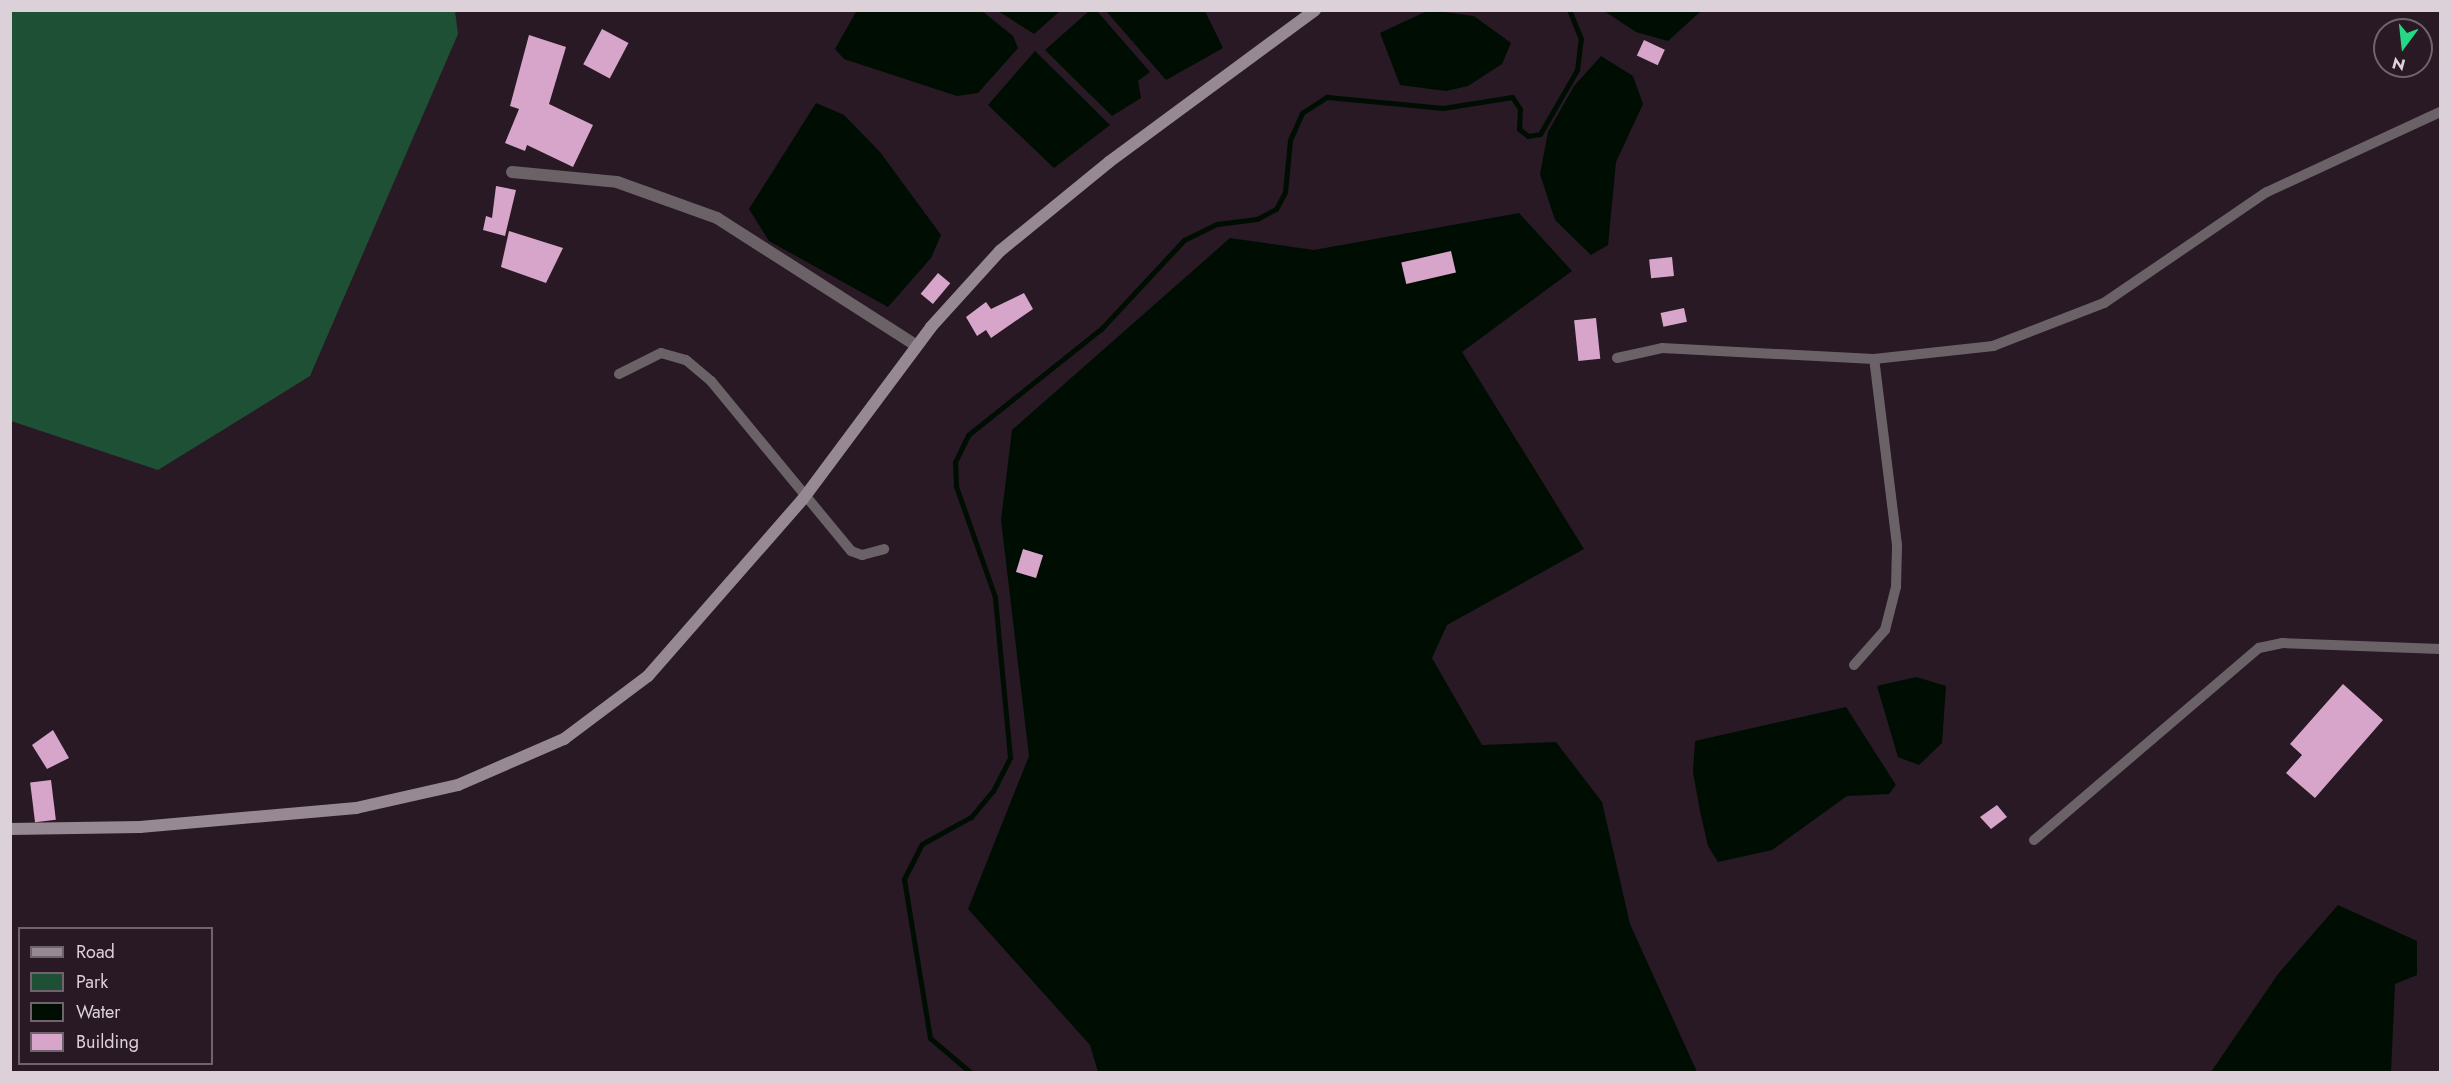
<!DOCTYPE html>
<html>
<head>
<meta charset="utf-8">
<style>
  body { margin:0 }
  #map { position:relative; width:2451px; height:1083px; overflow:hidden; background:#281924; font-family:Jost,sans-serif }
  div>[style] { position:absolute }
  .green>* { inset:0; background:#1d5034 }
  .water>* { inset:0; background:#000d02 }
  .stream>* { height:5px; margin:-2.5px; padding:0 2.5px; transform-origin:2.5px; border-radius:2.5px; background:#000d02 }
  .building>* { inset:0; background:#d7a5ca; transform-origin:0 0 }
  .lane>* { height:10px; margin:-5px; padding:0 5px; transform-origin:5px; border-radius:5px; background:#6b6268 }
  .street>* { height:12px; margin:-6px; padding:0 6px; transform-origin:6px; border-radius:6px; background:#6b6268 }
  .secondary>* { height:12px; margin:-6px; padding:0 6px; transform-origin:6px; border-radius:6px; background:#968993 }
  span { translate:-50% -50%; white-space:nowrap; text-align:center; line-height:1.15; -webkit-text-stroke:6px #281924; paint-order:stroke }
  .frame { position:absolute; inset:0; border:12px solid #dcd1d9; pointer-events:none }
  .legend { position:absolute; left:18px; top:927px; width:195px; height:138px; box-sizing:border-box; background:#281924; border:2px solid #70636c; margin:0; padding:8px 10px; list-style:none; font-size:18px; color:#dcd1d9 }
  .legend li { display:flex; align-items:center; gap:12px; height:30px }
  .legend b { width:30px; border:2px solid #70636c }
  .north { position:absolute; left:2373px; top:18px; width:60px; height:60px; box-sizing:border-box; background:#281924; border:2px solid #70636c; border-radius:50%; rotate:195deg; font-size:16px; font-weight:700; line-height:24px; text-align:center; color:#dcd1d9 }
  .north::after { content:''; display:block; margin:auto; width:21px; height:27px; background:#26d886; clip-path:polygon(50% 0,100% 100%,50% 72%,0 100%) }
</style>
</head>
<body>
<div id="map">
  <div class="green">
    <i style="clip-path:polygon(11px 10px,455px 11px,458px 34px,310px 376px,158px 470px,11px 421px)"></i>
  </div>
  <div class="water">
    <i style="clip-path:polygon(857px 10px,982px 11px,1013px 36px,1018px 48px,978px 93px,957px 96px,844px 59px,835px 49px)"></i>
    <i style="clip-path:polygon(1429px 10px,1474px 16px,1511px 43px,1502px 64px,1468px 86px,1446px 91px,1400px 85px,1380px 33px)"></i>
    <i style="clip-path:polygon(998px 11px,1060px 11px,1034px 34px)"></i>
    <i style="clip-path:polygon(1089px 11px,1097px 11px,1150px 72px,1138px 81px,1141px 98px,1112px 116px,1045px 50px)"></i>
    <i style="clip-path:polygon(1106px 11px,1205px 11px,1223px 48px,1166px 80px)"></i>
    <i style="clip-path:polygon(1604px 11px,1701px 11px,1668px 41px,1636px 32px)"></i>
    <i style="clip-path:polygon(1035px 51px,1110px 125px,1054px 168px,988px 105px)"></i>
    <i style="clip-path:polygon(1601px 56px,1633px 76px,1643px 104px,1616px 162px,1608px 245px,1591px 255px,1555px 220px,1540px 174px,1548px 132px,1574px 86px)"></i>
    <i style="clip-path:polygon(816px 103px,844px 115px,880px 152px,941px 235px,931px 258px,888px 307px,769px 241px,749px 209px)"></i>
    <i style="clip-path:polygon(1519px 213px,1572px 271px,1462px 352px,1584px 549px,1447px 625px,1432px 658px,1482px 745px,1556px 742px,1602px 802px,1630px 924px,1697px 1072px,1098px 1072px,1090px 1045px,968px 909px,1029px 756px,1001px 520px,1012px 430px,1230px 238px,1314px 250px)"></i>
    <i style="clip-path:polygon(1916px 677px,1946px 686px,1942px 743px,1919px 765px,1898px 757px,1877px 686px)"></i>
    <i style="clip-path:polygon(1846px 707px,1896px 785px,1889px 794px,1847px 796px,1772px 850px,1718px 862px,1708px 846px,1700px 811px,1693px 772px,1695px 741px)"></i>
    <i style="clip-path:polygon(2338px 905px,2417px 941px,2417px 975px,2395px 984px,2391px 1072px,2211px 1072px,2278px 974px)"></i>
  </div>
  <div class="stream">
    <i style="left:970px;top:1072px;width:52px;rotate:-139.6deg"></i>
    <i style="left:930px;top:1038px;width:161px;rotate:-99.3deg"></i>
    <i style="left:904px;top:879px;width:39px;rotate:-63deg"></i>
    <i style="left:922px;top:844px;width:56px;rotate:-28.9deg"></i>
    <i style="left:971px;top:817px;width:34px;rotate:-50deg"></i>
    <i style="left:993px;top:791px;width:38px;rotate:-63deg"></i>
    <i style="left:1010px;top:757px;width:161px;rotate:-95.4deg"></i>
    <i style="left:995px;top:597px;width:118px;rotate:-109.4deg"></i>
    <i style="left:956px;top:486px;width:24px;rotate:-92deg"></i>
    <i style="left:955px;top:462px;width:30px;rotate:-64deg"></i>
    <i style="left:968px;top:435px;width:170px;rotate:-38.6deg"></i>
    <i style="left:1101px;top:329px;width:122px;rotate:-47deg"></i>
    <i style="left:1184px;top:240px;width:37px;rotate:-26deg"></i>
    <i style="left:1217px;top:224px;width:40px;rotate:-7.1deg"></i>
    <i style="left:1257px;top:219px;width:21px;rotate:-28deg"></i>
    <i style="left:1276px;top:209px;width:19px;rotate:-62deg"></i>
    <i style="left:1285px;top:192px;width:52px;rotate:-84.5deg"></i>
    <i style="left:1290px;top:140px;width:30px;rotate:-66deg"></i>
    <i style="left:1302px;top:113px;width:30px;rotate:-33deg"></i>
    <i style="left:1327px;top:97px;width:117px;rotate:5.4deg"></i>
    <i style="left:1443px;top:108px;width:70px;rotate:-9.1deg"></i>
    <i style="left:1512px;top:97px;width:14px;rotate:56deg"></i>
    <i style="left:1520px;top:109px;width:20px;rotate:93deg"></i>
    <i style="left:1519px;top:129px;width:11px;rotate:38deg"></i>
    <i style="left:1528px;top:136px;width:12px;rotate:-9deg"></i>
    <i style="left:1540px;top:134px;width:74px;rotate:-60deg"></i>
    <i style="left:1577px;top:70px;width:31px;rotate:-83deg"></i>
    <i style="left:1581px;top:39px;width:31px;rotate:-112deg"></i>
  </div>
  <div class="building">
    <i style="left:602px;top:29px;width:30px;height:40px;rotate:28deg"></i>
    <i style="clip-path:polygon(529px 35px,566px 47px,549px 104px,593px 125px,573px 167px,527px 145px,525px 151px,505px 143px,519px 109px,510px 106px)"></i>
    <i style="left:1644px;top:40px;width:23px;height:17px;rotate:25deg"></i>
    <i style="clip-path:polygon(496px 186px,516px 190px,505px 236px,483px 230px,486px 216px,492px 218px)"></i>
    <i style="clip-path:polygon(509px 231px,563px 248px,546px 283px,501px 267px)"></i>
    <i style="left:1451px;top:251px;width:22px;height:51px;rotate:77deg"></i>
    <i style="left:1672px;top:257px;width:19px;height:23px;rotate:84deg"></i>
    <i style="left:938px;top:273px;width:16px;height:27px;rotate:40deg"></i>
    <i style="clip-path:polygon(1024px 293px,1033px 309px,991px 338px,986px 330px,977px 336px,966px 317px,986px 302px,991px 309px)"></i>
    <i style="left:1684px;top:308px;width:14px;height:24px;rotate:78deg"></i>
    <i style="left:1596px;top:318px;width:41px;height:22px;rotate:84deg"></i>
    <i style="left:1023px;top:549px;width:21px;height:24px;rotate:17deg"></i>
    <i style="clip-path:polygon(2343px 684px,2383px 720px,2315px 798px,2286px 773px,2302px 755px,2290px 744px)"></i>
    <i style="clip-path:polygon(53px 730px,69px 758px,47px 769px,32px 745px)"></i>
    <i style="left:51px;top:780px;width:40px;height:21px;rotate:83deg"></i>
    <i style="clip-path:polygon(1997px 805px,2007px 817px,1991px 829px,1980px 817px)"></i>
  </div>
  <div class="lane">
    <i style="left:1617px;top:358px;width:46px;rotate:-12.5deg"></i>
    <i style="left:1662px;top:348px;width:212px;rotate:3deg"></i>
    <i style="left:1874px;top:359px;width:120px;rotate:-6.2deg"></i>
    <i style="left:1993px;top:346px;width:119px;rotate:-21.2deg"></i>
    <i style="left:2104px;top:303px;width:197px;rotate:-34.3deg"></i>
    <i style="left:2267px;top:192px;width:191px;rotate:-24.8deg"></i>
    <i style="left:619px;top:374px;width:47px;rotate:-26.6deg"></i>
    <i style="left:661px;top:353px;width:26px;rotate:16deg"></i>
    <i style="left:686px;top:360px;width:33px;rotate:40deg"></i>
    <i style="left:711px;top:381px;width:220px;rotate:50.5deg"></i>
    <i style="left:851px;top:551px;width:12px;rotate:20deg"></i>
    <i style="left:862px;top:555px;width:23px;rotate:-15deg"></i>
    <i style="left:1854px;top:665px;width:47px;rotate:-48.5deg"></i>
    <i style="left:1885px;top:630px;width:44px;rotate:-75.7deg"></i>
    <i style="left:1896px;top:587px;width:42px;rotate:-88.6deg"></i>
    <i style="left:1897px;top:545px;width:187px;rotate:-97deg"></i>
    <i style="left:2034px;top:840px;width:296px;rotate:-40.5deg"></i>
    <i style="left:2259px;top:648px;width:24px;rotate:-12deg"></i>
    <i style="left:2282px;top:643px;width:158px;rotate:2.2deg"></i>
  </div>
  <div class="street">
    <i style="left:512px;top:172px;width:105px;rotate:5.4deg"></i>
    <i style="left:617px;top:182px;width:106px;rotate:19.8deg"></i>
    <i style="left:717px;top:218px;width:237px;rotate:32.6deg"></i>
  </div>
  <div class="secondary">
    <i style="left:10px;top:829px;width:130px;rotate:-0.9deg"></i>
    <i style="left:140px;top:827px;width:217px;rotate:-5deg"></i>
    <i style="left:356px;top:808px;width:105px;rotate:-12.7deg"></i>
    <i style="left:458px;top:785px;width:116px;rotate:-23.5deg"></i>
    <i style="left:564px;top:739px;width:105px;rotate:-36.9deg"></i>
    <i style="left:648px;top:676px;width:235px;rotate:-48.8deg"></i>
    <i style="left:803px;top:499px;width:214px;rotate:-53.3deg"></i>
    <i style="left:931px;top:327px;width:103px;rotate:-47.8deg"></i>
    <i style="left:1000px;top:251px;width:141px;rotate:-39.2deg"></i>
    <i style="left:1109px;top:162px;width:256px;rotate:-36.4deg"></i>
  </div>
  <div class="frame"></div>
  <ul class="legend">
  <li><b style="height:8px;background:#968993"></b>Road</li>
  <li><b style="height:16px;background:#1d5034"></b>Park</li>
  <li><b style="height:16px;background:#000d02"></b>Water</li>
  <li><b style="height:16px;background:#d7a5ca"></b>Building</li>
  </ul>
  <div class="north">N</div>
</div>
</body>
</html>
